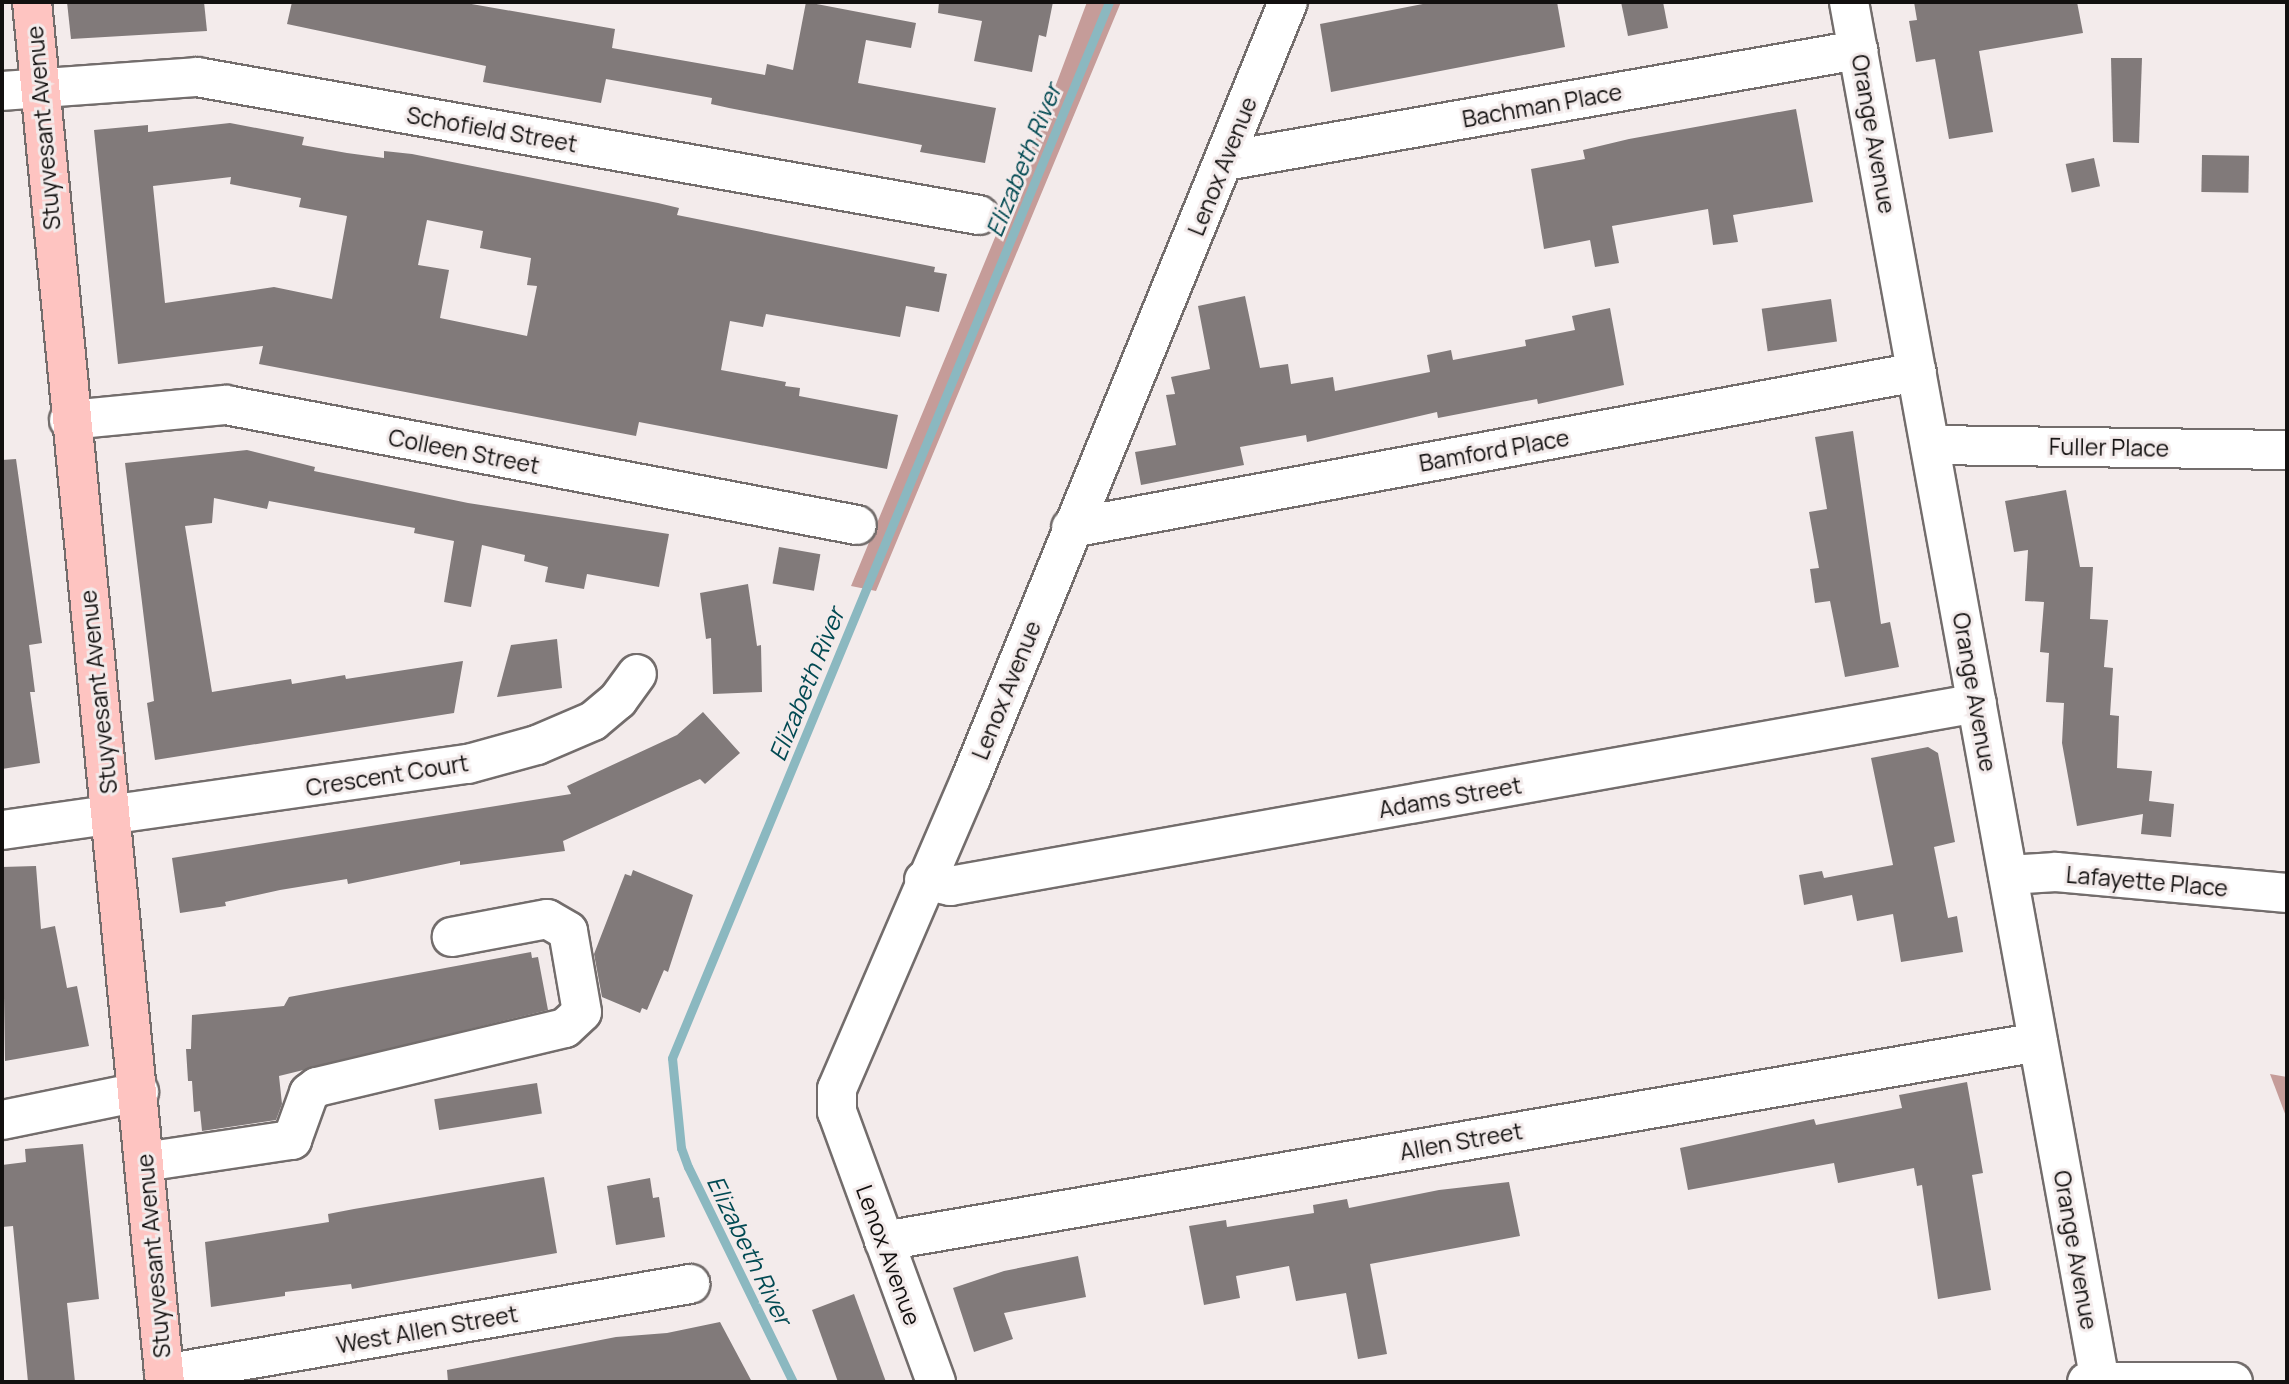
<!DOCTYPE html>
<html>
<head>
<meta charset="utf-8">
<style>
  body { margin:0 }
  #map { position:relative; width:2289px; height:1384px; overflow:hidden; background:#f3ebeb; font-family:Manrope,sans-serif }
  div>[style] { position:absolute }
  .forest>* { inset:0; background:#c59c99 }
  .stream>* { height:9px; margin:-4.5px; padding:0 4.5px; transform-origin:4.5px; border-radius:4.5px; background:#8bb8c0 }
  .building>* { inset:0; background:#817a7a; transform-origin:0 0 }
  .roads { filter:drop-shadow(2px 0 #736d6c) drop-shadow(-2px 0 #736d6c) drop-shadow(0 2px #736d6c) drop-shadow(0 -2px #736d6c) }
  .minor>* { height:38px; margin:-19px; padding:0 19px; transform-origin:19px; border-radius:19px; background:#fff }
  .major>* { height:38px; margin:-19px; padding:0 19px; transform-origin:19px; border-radius:19px; background:#fec4c1 }
  span { translate:-50% -50%; white-space:nowrap; text-align:center; line-height:1.15; -webkit-text-stroke:6px #f3ebeb; paint-order:stroke }
  .street-label { font-size:23px; color:#12100f }
  .water-label { font-size:24px; color:#014952; font-style:italic }
  .frame { position:absolute; inset:0; border:4px solid #12100f; pointer-events:none }
</style>
</head>
<body>
<div id="map">
  <div class="forest">
    <i style="clip-path:polygon(1087px 2px,1121px 2px,876px 591px,851px 586px,1034px 143px)"></i>
    <i style="clip-path:polygon(2270px 1074px,2287px 1077px,2287px 1119px)"></i>
  </div>
  <div class="stream">
    <i style="left:793px;top:1382px;width:239px;rotate:-116deg"></i>
    <i style="left:688px;top:1167px;width:20px;rotate:-110deg"></i>
    <i style="left:681px;top:1148px;width:90px;rotate:-95.7deg"></i>
    <i style="left:672px;top:1058px;width:1143px;rotate:-67.52deg"></i>
  </div>
  <div class="building">
    <i style="clip-path:polygon(67px 2px,204px 2px,207px 31px,71px 39px)"></i>
    <i style="clip-path:polygon(292px 2px,460px 2px,615px 29px,612px 48px,765px 75px,767px 64px,793px 70px,806px 2px,916px 23px,911px 48px,866px 40px,858px 83px,996px 108px,985px 163px,920px 152px,922px 145px,729px 108px,711px 104px,712px 98px,606px 79px,601px 103px,483px 82px,486px 66px,287px 24px)"></i>
    <i style="clip-path:polygon(939px 2px,1053px 2px,1046px 37px,1039px 35px,1032px 72px,974px 61px,982px 21px,938px 13px)"></i>
    <i style="clip-path:polygon(1433px 2px,1557px 2px,1565px 47px,1331px 92px,1320px 24px)"></i>
    <i style="clip-path:polygon(1621px 2px,1663px 2px,1668px 28px,1628px 36px)"></i>
    <i style="clip-path:polygon(1914px 2px,2077px 2px,2083px 33px,1979px 51px,1993px 132px,1949px 139px,1935px 59px,1916px 62px,1909px 21px,1917px 20px)"></i>
    <i style="clip-path:polygon(2111px 58px,2142px 58px,2139px 143px,2113px 142px)"></i>
    <i style="clip-path:polygon(1796px 109px,1813px 202px,1733px 215px,1738px 242px,1713px 245px,1708px 209px,1612px 226px,1619px 263px,1595px 267px,1590px 240px,1544px 249px,1531px 169px,1585px 159px,1583px 150px,1629px 139px)"></i>
    <i style="clip-path:polygon(evenodd,230px 123px,304px 137px,302px 145px,347px 153px,384px 158px,384px 151px,412px 154px,658px 203px,679px 208px,677px 215px,935px 267px,934px 272px,947px 274px,939px 312px,906px 306px,900px 337px,766px 314px,763px 327px,730px 321px,721px 370px,786px 382px,785px 386px,800px 388px,799px 396px,898px 415px,887px 469px,639px 422px,636px 436px,259px 364px,263px 346px,118px 364px,94px 130px,148px 125px,148px 132px,230px 123px,231px 177px,230px 184px,301px 198px,299px 207px,347px 216px,332px 299px,274px 287px,165px 303px,153px 186px,231px 177px,230px 123px,427px 220px,483px 231px,480px 248px,531px 258px,527px 285px,537px 286px,527px 336px,440px 318px,449px 270px,418px 265px,427px 220px)"></i>
    <i style="left:2202px;top:155px;width:47px;height:37px;rotate:1deg"></i>
    <i style="left:2094px;top:158px;width:29px;height:29px;rotate:78deg"></i>
    <i style="clip-path:polygon(1245px 296px,1260px 368px,1288px 364px,1291px 384px,1333px 377px,1335px 391px,1430px 372px,1427px 355px,1451px 350px,1453px 360px,1526px 346px,1525px 340px,1575px 330px,1572px 316px,1610px 308px,1624px 385px,1538px 404px,1537px 399px,1438px 418px,1437px 412px,1307px 442px,1306px 435px,1240px 447px,1244px 465px,1141px 485px,1135px 452px,1176px 445px,1166px 395px,1175px 394px,1171px 377px,1210px 369px,1198px 306px)"></i>
    <i style="left:1831px;top:299px;width:43px;height:70px;rotate:82deg"></i>
    <i style="clip-path:polygon(1853px 431px,1881px 624px,1890px 622px,1899px 667px,1845px 677px,1830px 601px,1815px 603px,1810px 569px,1819px 568px,1809px 512px,1827px 509px,1815px 437px)"></i>
    <i style="clip-path:polygon(247px 450px,315px 467px,314px 471px,468px 503px,669px 534px,659px 587px,587px 574px,584px 589px,545px 582px,548px 567px,524px 561px,525px 555px,482px 545px,471px 607px,444px 602px,454px 541px,414px 533px,415px 528px,269px 501px,267px 509px,214px 498px,212px 523px,185px 526px,212px 692px,291px 679px,292px 684px,345px 675px,346px 679px,463px 661px,454px 713px,155px 760px,147px 703px,154px 701px,125px 463px)"></i>
    <i style="clip-path:polygon(16px 459px,42px 643px,29px 645px,35px 692px,30px 692px,40px 763px,2px 769px,2px 460px)"></i>
    <i style="clip-path:polygon(2066px 490px,2080px 567px,2093px 567px,2090px 619px,2108px 620px,2104px 667px,2113px 668px,2110px 715px,2119px 716px,2117px 768px,2152px 771px,2149px 801px,2174px 804px,2171px 837px,2141px 834px,2143px 814px,2077px 826px,2062px 743px,2064px 703px,2046px 702px,2049px 653px,2040px 652px,2044px 602px,2025px 601px,2028px 550px,2014px 552px,2005px 501px)"></i>
    <i style="left:779px;top:547px;width:42px;height:37px;rotate:10deg"></i>
    <i style="clip-path:polygon(748px 584px,757px 646px,761px 645px,762px 692px,713px 694px,711px 638px,706px 639px,700px 593px)"></i>
    <i style="clip-path:polygon(557px 639px,562px 688px,497px 697px,511px 645px)"></i>
    <i style="clip-path:polygon(703px 712px,740px 753px,705px 784px,700px 779px,563px 841px,565px 851px,460px 865px,460px 861px,348px 884px,347px 879px,280px 890px,225px 902px,226px 906px,180px 913px,172px 858px,571px 794px,567px 786px,677px 735px)"></i>
    <i style="clip-path:polygon(1928px 747px,1938px 753px,1955px 842px,1934px 847px,1948px 918px,1957px 916px,1963px 952px,1901px 962px,1893px 914px,1857px 921px,1852px 895px,1804px 905px,1799px 875px,1822px 871px,1824px 878px,1893px 865px,1871px 758px)"></i>
    <i style="clip-path:polygon(36px 866px,41px 929px,55px 926px,67px 988px,77px 986px,89px 1046px,5px 1061px,2px 867px)"></i>
    <i style="clip-path:polygon(633px 870px,693px 895px,668px 972px,664px 970px,647px 1010px,642px 1008px,640px 1013px,602px 997px,594px 954px,625px 874px,631px 876px)"></i>
    <i style="clip-path:polygon(531px 952px,532px 958px,538px 957px,548px 1010px,279px 1076px,282px 1104px,276px 1120px,202px 1131px,200px 1111px,194px 1112px,192px 1081px,188px 1081px,186px 1049px,191px 1049px,192px 1015px,284px 1006px,289px 997px)"></i>
    <i style="clip-path:polygon(1967px 1082px,1983px 1173px,1972px 1175px,1991px 1290px,1938px 1299px,1922px 1185px,1917px 1186px,1914px 1168px,1838px 1183px,1834px 1163px,1688px 1190px,1680px 1148px,1814px 1119px,1816px 1125px,1902px 1108px,1899px 1095px)"></i>
    <i style="left:537px;top:1083px;width:31px;height:104px;rotate:81deg"></i>
    <i style="clip-path:polygon(83px 1144px,99px 1299px,67px 1303px,75px 1382px,28px 1382px,13px 1226px,2px 1227px,2px 1165px,26px 1162px,25px 1149px)"></i>
    <i style="clip-path:polygon(544px 1177px,557px 1253px,352px 1289px,351px 1284px,285px 1292px,285px 1296px,211px 1307px,205px 1242px,329px 1222px,328px 1214px,354px 1209px)"></i>
    <i style="clip-path:polygon(650px 1178px,653px 1198px,659px 1197px,665px 1237px,616px 1245px,607px 1186px)"></i>
    <i style="clip-path:polygon(1509px 1182px,1520px 1236px,1370px 1264px,1387px 1354px,1358px 1359px,1346px 1293px,1296px 1301px,1289px 1266px,1236px 1276px,1240px 1298px,1204px 1305px,1189px 1226px,1226px 1220px,1227px 1227px,1314px 1213px,1313px 1205px,1347px 1199px,1349px 1208px,1439px 1190px)"></i>
    <i style="clip-path:polygon(1078px 1256px,1086px 1297px,1004px 1313px,1013px 1339px,974px 1352px,953px 1288px,1004px 1271px)"></i>
    <i style="clip-path:polygon(854px 1294px,886px 1382px,838px 1382px,812px 1310px)"></i>
    <i style="clip-path:polygon(720px 1322px,752px 1382px,448px 1382px,447px 1370px,616px 1337px,667px 1333px)"></i>
  </div>
  <div class="roads">
    <div class="minor">
      <i style="left:1849px;top:2px;width:1403px;rotate:79.69deg"></i>
      <i style="left:2px;top:91px;width:196px;rotate:-4.1deg"></i>
      <i style="left:197px;top:77px;width:794px;rotate:10.01deg"></i>
      <i style="left:1225px;top:161px;width:643px;rotate:-9.95deg"></i>
      <i style="left:69px;top:420px;width:158px;rotate:-5.5deg"></i>
      <i style="left:226px;top:405px;width:642px;rotate:10.77deg"></i>
      <i style="left:1930px;top:445px;width:357px;rotate:0.8deg"></i>
      <i style="left:1071px;top:528px;width:860px;rotate:-10.45deg"></i>
      <i style="left:2px;top:830px;width:471px;rotate:-8.1deg"></i>
      <i style="left:468px;top:764px;width:72px;rotate:-15.4deg"></i>
      <i style="left:537px;top:745px;width:61px;rotate:-23.2deg"></i>
      <i style="left:593px;top:721px;width:33px;rotate:-40deg"></i>
      <i style="left:618px;top:700px;width:32px;rotate:-54deg"></i>
      <i style="left:2008px;top:875px;width:48px;rotate:-3.6deg"></i>
      <i style="left:2056px;top:872px;width:232px;rotate:5.2deg"></i>
      <i style="left:924px;top:880px;width:27px;rotate:13deg"></i>
      <i style="left:950px;top:886px;width:1043px;rotate:-10.1deg"></i>
      <i style="left:2px;top:1120px;width:140px;rotate:-11.6deg"></i>
      <i style="left:144px;top:1162px;width:150px;rotate:-8.5deg"></i>
      <i style="left:292px;top:1140px;width:50px;rotate:-70.1deg"></i>
      <i style="left:309px;top:1093px;width:10px;rotate:-37deg"></i>
      <i style="left:317px;top:1087px;width:255px;rotate:-13.4deg"></i>
      <i style="left:565px;top:1028px;width:23px;rotate:-43deg"></i>
      <i style="left:582px;top:1012px;width:82px;rotate:-99.8deg"></i>
      <i style="left:568px;top:931px;width:24px;rotate:-150deg"></i>
      <i style="left:547px;top:919px;width:97px;rotate:169.3deg"></i>
      <i style="left:884px;top:1241px;width:1171px;rotate:-9.78deg"></i>
      <i style="left:164px;top:1374px;width:534px;rotate:-9.71deg"></i>
      <i style="left:936px;top:1382px;width:288px;rotate:-110.1deg"></i>
      <i style="left:837px;top:1112px;width:23px;rotate:-90deg"></i>
      <i style="left:837px;top:1089px;width:339px;rotate:-66.7deg"></i>
      <i style="left:971px;top:778px;width:838px;rotate:-67.78deg"></i>
      <i style="left:2087px;top:1382px;width:146px"></i>
    </div>
    <div class="major">
      <i style="left:32px;top:2px;width:1386px;rotate:84.5deg"></i>
    </div>
  </div>
  <div class="street-label">
    <span style="left:1542px;top:105px;rotate:-10deg">Bachman Place</span>
    <span style="left:43px;top:128px;rotate:-95deg">Stuyvesant Avenue</span>
    <span style="left:492px;top:129px;rotate:10deg">Schofield Street</span>
    <span style="left:1874px;top:134px;rotate:80deg">Orange Avenue</span>
    <span style="left:1222px;top:166px;rotate:-68deg">Lenox Avenue</span>
    <span style="left:2109px;top:447px;rotate:1deg">Fuller Place</span>
    <span style="left:1494px;top:450px;rotate:-10deg">Bamford Place</span>
    <span style="left:464px;top:451px;rotate:11deg">Colleen Street</span>
    <span style="left:1006px;top:690px;rotate:-68deg">Lenox Avenue</span>
    <span style="left:98px;top:692px;rotate:-96deg">Stuyvesant Avenue</span>
    <span style="left:1975px;top:692px;rotate:80deg">Orange Avenue</span>
    <span style="left:387px;top:775px;rotate:-9deg">Crescent Court</span>
    <span style="left:1450px;top:797px;rotate:-10deg">Adams Street</span>
    <span style="left:2147px;top:881px;rotate:5deg">Lafayette Place</span>
    <span style="left:1461px;top:1141px;rotate:-10deg">Allen Street</span>
    <span style="left:2076px;top:1250px;rotate:80deg">Orange Avenue</span>
    <span style="left:889px;top:1255px;rotate:70deg">Lenox Avenue</span>
    <span style="left:153px;top:1256px;rotate:-95deg">Stuyvesant Avenue</span>
    <span style="left:427px;top:1329px;rotate:-10deg">West Allen Street</span>
  </div>
  <div class="water-label">
    <span style="left:1023px;top:160px;rotate:-68deg">Elizabeth River</span>
    <span style="left:806px;top:684px;rotate:-68deg">Elizabeth River</span>
    <span style="left:750px;top:1250px;rotate:64deg">Elizabeth River</span>
  </div>
  <div class="frame"></div>
</div>
</body>
</html>
